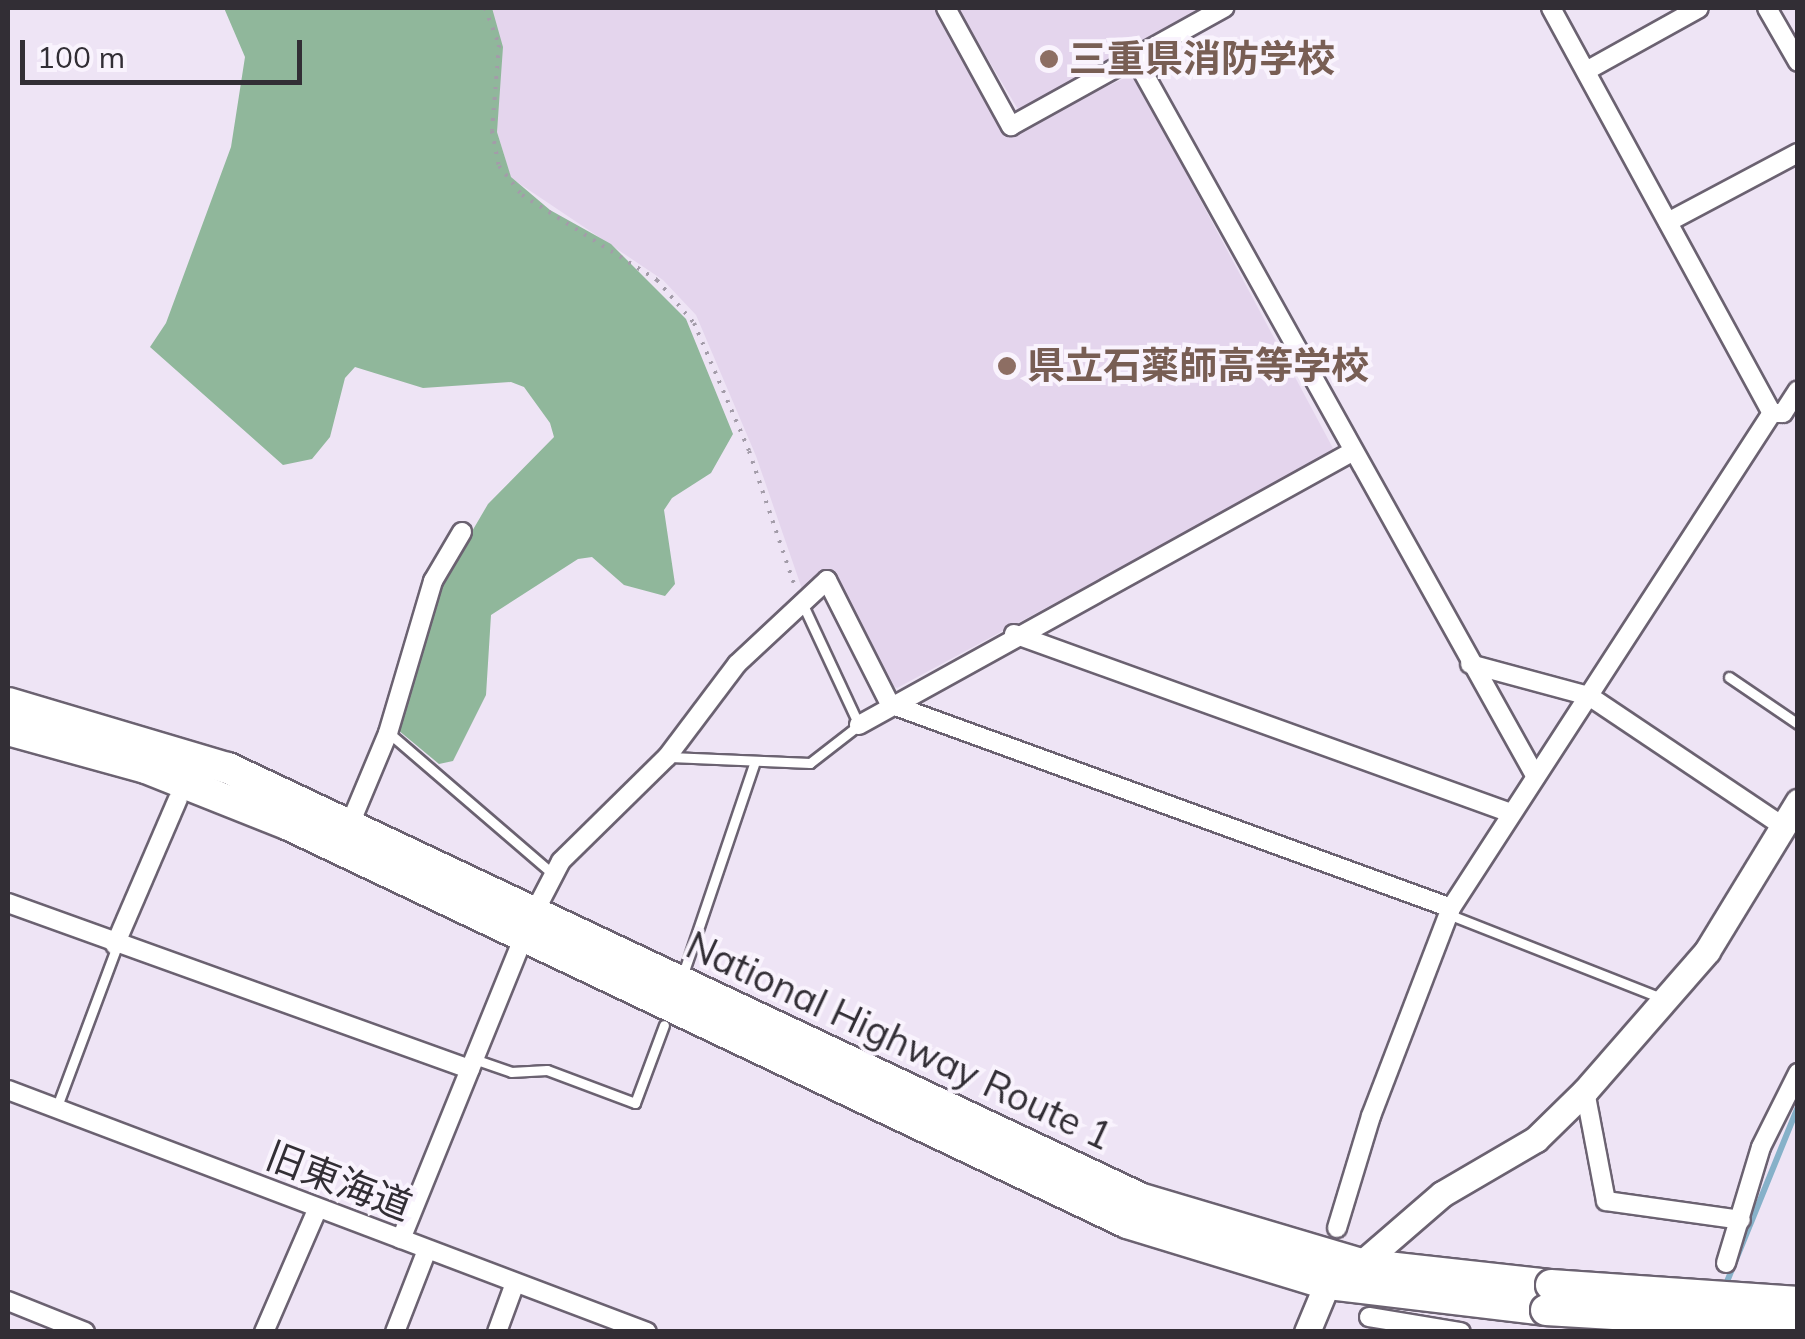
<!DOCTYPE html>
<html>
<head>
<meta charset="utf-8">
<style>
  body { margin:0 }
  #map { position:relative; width:1805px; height:1339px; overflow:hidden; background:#eee4f5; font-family:Mulish,"Noto Sans JP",sans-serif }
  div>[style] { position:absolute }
  .built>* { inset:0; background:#e4d5ed }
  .forest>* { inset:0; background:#90b79b }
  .stream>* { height:6px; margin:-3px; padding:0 3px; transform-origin:3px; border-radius:3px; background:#86b1c9 }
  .path>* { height:4px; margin-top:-2px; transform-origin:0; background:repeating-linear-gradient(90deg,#a39ca9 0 2.5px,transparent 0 10.5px) }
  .roads { filter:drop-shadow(2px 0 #6b6271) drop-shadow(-2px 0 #6b6271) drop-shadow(0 2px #6b6271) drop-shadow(0 -2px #6b6271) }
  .service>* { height:9px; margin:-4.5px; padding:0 4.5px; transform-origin:4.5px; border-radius:4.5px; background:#fff }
  .minor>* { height:18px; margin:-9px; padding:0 9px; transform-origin:9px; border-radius:9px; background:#fff }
  .secondary>* { height:25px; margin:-12.5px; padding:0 12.5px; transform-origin:12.5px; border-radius:12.5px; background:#fff }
  .trunk>* { height:30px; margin:-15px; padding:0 15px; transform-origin:15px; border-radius:15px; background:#fff }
  .bridges { filter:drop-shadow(2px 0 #6b6271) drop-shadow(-2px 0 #6b6271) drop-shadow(0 2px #6b6271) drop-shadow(0 -2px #6b6271) }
  .trunk-bridge>* { height:30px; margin:-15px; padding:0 15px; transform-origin:15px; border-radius:15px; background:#fff }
  .dots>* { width:28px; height:28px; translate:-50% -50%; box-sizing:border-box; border:5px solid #f9f3fd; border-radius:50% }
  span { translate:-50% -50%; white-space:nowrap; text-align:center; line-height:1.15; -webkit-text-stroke:8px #f9f3fd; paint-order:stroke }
  .education-label { font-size:38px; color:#785e54; font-weight:700 }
  .left { translate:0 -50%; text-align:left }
  .street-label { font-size:38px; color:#322e35 }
  .frame { position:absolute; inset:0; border:10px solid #322e35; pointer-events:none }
  .scale { position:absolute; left:20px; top:40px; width:282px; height:45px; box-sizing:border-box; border:5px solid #322e35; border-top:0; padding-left:12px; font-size:30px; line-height:35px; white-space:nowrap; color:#322e35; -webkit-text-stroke:8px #f9f3fd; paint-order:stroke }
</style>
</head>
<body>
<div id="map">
  <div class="built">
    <i style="clip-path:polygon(492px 8px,937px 8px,1008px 134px,1133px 74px,1335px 452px,897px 688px,888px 684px,829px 569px,802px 589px,756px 456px,696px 315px,663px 280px,511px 178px,497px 132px)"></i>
    <i style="clip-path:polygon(957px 8px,1207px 8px,1019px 111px)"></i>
  </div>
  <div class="forest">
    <i style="clip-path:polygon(224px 8px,492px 8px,503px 47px,497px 132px,511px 177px,550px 210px,611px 244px,686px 319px,733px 434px,711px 473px,672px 498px,664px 510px,675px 584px,665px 596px,624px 585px,592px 557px,578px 559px,491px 615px,486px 695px,453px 761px,439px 764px,398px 730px,433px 598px,488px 504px,554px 437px,550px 423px,524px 387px,511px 382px,423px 388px,355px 367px,345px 378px,330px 437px,312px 459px,283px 465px,150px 347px,166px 323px,231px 147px,245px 57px)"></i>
  </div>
  <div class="stream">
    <i style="left:1724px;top:1289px;width:196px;rotate:-67.9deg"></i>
  </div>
  <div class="path">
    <i style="left:485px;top:8px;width:40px;rotate:69deg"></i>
    <i style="left:499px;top:45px;width:86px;rotate:94.7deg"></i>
    <i style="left:492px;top:131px;width:36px;rotate:79deg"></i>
    <i style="left:499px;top:166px;width:37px;rotate:52deg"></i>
    <i style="left:522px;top:195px;width:160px;rotate:32.2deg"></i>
    <i style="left:657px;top:280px;width:57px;rotate:49.3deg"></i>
    <i style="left:694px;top:323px;width:139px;rotate:66.7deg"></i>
    <i style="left:749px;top:451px;width:144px;rotate:71.3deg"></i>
  </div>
  <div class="roads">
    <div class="service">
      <i style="left:1729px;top:677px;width:83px;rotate:34.3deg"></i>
      <i style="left:389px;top:733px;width:216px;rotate:40.7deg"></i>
      <i style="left:670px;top:757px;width:140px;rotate:2.5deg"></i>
      <i style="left:810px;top:763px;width:62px;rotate:-37.8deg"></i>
      <i style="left:859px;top:725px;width:135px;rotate:-115deg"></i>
      <i style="left:1448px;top:914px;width:232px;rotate:21.5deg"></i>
      <i style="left:684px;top:971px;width:219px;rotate:-71.3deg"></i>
      <i style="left:474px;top:1059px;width:39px;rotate:19deg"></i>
      <i style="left:511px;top:1072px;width:36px;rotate:-3deg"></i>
      <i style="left:547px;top:1070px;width:94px;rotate:20.6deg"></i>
      <i style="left:635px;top:1103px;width:83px;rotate:-69.6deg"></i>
      <i style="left:56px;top:1109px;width:174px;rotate:-69.5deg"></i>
    </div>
    <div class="minor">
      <i style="left:946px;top:8px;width:135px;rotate:61.2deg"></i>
      <i style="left:1011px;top:126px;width:244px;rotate:-29deg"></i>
      <i style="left:1551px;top:8px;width:461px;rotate:61.4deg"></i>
      <i style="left:1767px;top:8px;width:62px;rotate:60.1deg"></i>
      <i style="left:1134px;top:56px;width:825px;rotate:60.86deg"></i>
      <i style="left:1586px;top:71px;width:129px;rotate:-29.1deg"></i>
      <i style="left:1668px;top:222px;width:147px;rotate:-28deg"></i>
      <i style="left:1014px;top:634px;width:528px;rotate:19.81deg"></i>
      <i style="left:1470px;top:664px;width:123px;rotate:15.1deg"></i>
      <i style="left:1589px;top:696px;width:235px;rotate:33.9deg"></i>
      <i style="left:859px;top:725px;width:564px;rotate:-28.98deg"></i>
      <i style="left:355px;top:812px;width:86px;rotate:-67.3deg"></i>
      <i style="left:388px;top:733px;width:159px;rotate:-73.5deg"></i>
      <i style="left:433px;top:581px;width:57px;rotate:-59.4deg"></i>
      <i style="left:8px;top:903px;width:491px;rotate:19.8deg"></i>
      <i style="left:535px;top:911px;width:56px;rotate:-62.5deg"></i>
      <i style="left:561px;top:861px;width:148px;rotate:-44.5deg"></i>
      <i style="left:667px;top:757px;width:116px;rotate:-53deg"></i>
      <i style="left:737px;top:664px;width:123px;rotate:-43deg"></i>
      <i style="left:827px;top:580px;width:139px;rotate:63.1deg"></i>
      <i style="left:890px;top:704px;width:597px;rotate:19.98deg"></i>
      <i style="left:115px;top:945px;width:159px;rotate:-66.7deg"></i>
      <i style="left:8px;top:1090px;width:683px;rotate:20.74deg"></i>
      <i style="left:1585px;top:1091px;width:112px;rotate:79.2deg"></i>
      <i style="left:1606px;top:1201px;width:136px;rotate:8deg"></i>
      <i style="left:1337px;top:1228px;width:117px;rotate:-73.1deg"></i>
      <i style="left:1371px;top:1116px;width:223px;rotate:-69deg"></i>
      <i style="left:1451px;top:908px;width:590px;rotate:-57.04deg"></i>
      <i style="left:1772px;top:413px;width:11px"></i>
      <i style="left:1783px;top:413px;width:27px;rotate:-57deg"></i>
      <i style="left:401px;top:1239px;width:325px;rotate:-67.9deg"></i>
      <i style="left:1726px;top:1263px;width:121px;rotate:-73.2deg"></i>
      <i style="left:1761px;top:1147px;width:83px;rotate:-63.4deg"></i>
      <i style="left:8px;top:1301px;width:83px;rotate:21.9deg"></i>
      <i style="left:1369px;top:1317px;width:93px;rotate:9.3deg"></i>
      <i style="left:264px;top:1332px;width:135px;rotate:-66.5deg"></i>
      <i style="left:395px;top:1332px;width:88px;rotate:-68.7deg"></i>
      <i style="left:497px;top:1332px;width:52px;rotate:-69.8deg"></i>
    </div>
    <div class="secondary">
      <i style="left:1307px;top:1332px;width:52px;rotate:-67.4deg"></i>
      <i style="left:1327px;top:1284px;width:39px;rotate:-30deg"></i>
      <i style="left:1361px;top:1264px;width:107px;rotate:-40.8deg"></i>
      <i style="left:1442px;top:1194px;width:109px;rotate:-30.3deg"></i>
      <i style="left:1536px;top:1139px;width:69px;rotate:-44.4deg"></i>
      <i style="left:1585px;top:1091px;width:186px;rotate:-48.9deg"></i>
      <i style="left:1707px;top:951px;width:175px;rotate:-58.6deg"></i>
    </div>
    <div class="trunk">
      <i style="left:8px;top:703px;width:229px;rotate:16.5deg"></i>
      <i style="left:228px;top:768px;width:1011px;rotate:25.25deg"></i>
      <i style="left:1142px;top:1199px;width:228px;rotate:16.5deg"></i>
      <i style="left:1361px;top:1264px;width:191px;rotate:6.3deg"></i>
      <i style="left:8px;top:730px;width:143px;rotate:15.4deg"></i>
      <i style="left:146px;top:768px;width:154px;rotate:21.7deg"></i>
      <i style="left:289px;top:825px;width:928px;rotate:25.4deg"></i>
      <i style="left:1127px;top:1223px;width:209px;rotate:17deg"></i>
      <i style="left:1327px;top:1284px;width:221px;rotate:6.8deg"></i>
    </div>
  </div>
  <div class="bridges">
    <div class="trunk-bridge">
      <i style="left:1551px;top:1285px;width:248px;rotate:3.9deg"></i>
      <i style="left:1546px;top:1310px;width:252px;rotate:3.4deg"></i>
    </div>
  </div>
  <div class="dots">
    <i style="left:1049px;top:59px;background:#8d6e63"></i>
    <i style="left:1007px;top:366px;background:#8d6e63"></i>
  </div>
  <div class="education-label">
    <span class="left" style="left:1069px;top:59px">三重県消防学校</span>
    <span class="left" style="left:1027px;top:366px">県立石薬師高等学校</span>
  </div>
  <div class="street-label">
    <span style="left:899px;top:1041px;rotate:25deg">National Highway Route 1</span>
    <span style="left:339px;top:1181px;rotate:21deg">旧東海道</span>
  </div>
  <div class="frame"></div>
  <div class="scale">100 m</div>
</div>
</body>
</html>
